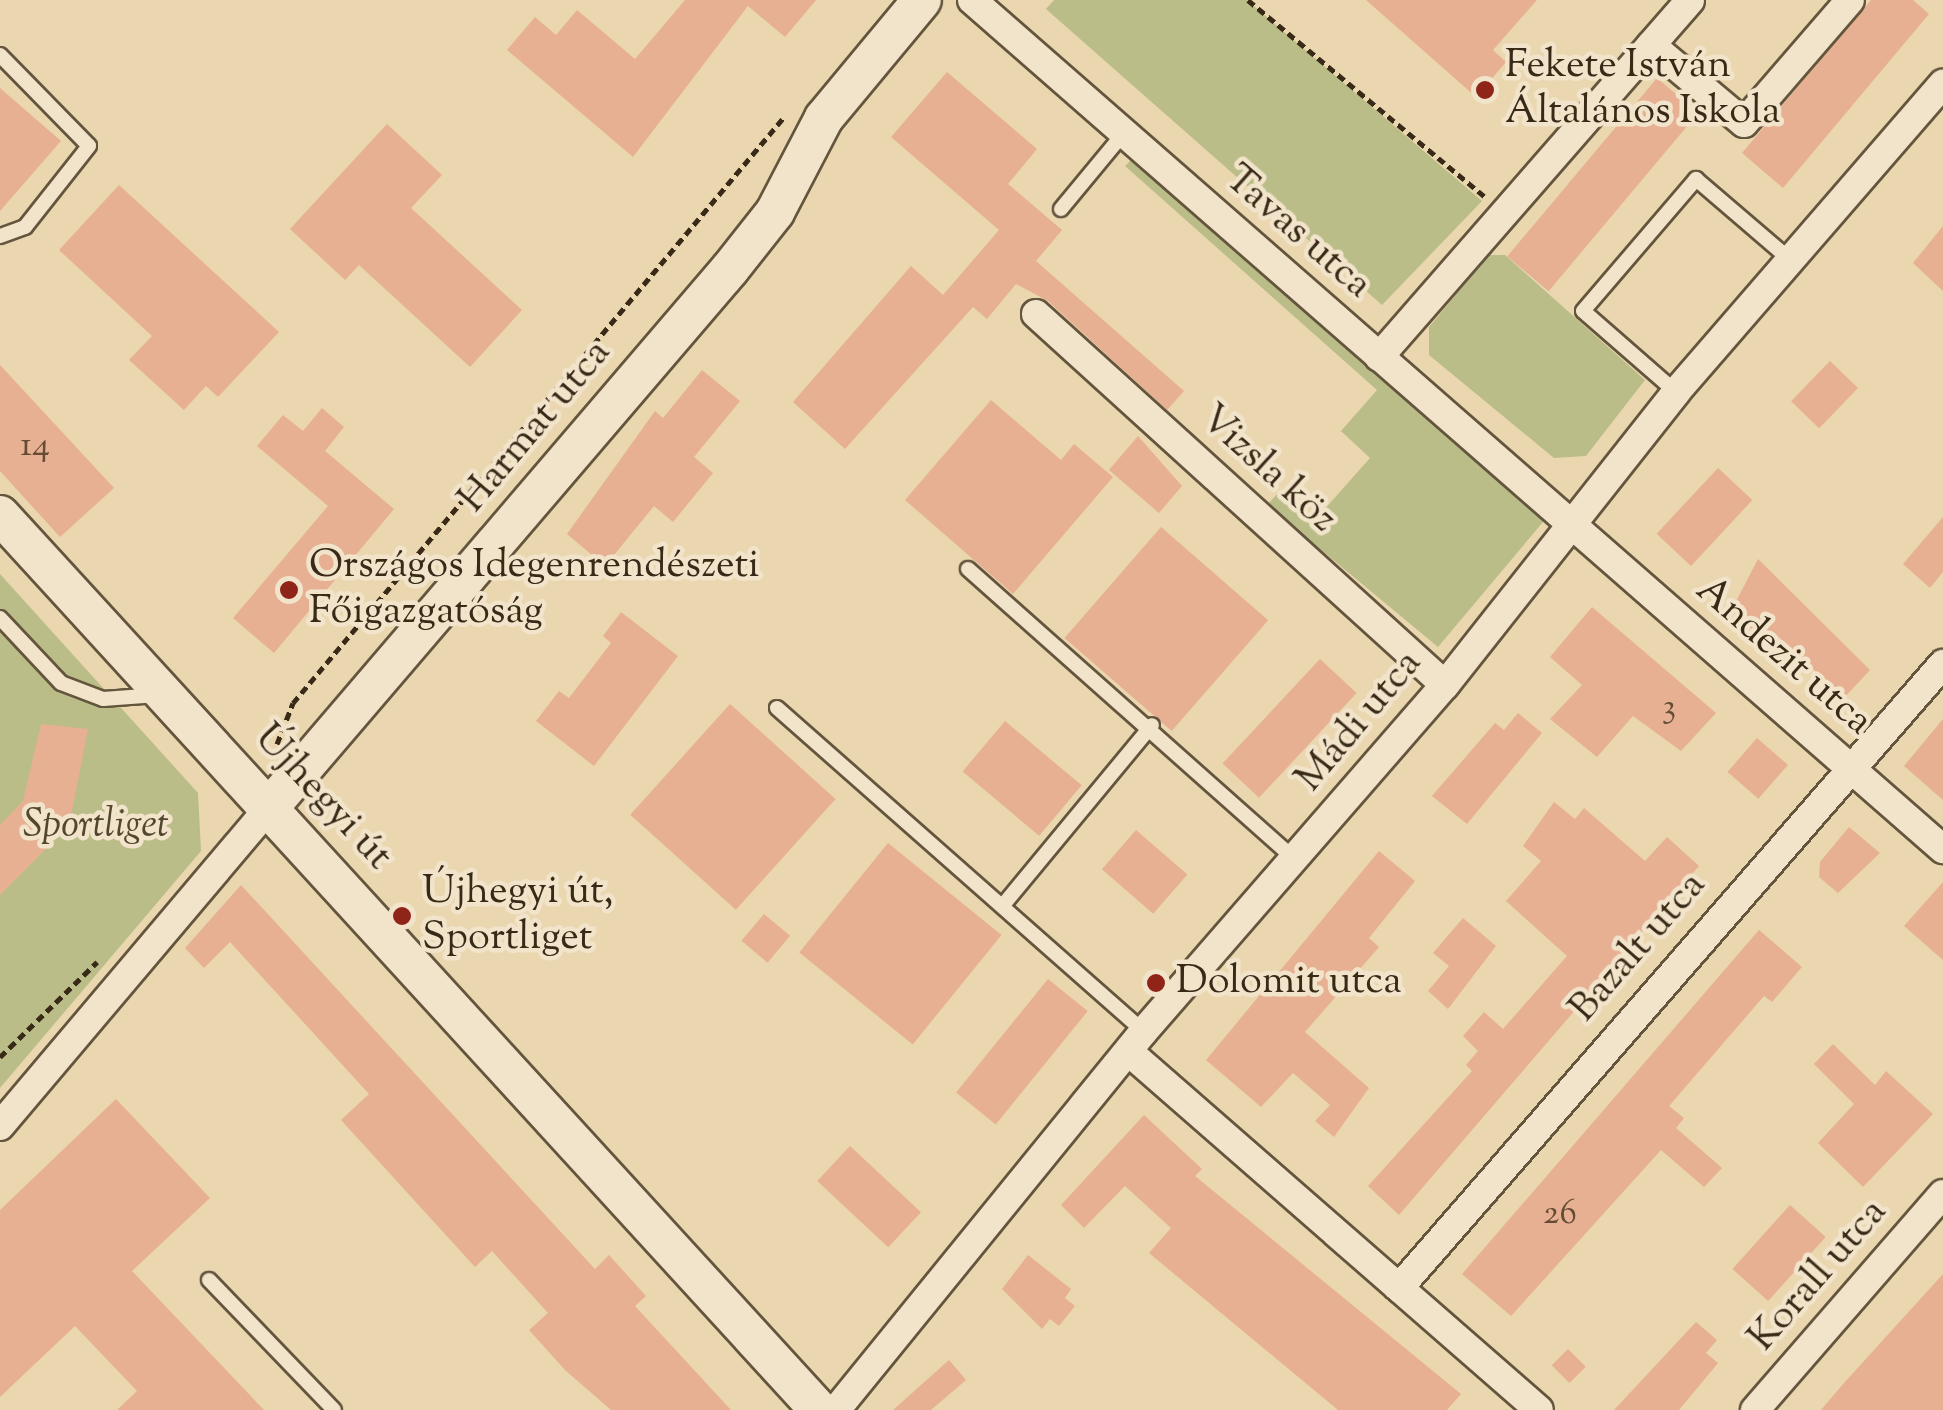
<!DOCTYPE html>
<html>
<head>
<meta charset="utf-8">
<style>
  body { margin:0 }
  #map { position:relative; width:1943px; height:1410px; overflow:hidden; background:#ead6af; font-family:"Sorts Mill Goudy",serif }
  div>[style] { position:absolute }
  .green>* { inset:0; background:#babd88 }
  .building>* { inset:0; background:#e7b092; transform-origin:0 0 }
  .path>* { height:5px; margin-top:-2.5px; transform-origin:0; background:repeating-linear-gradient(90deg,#382a17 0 8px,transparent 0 13px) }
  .roads { filter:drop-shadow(2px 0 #64553d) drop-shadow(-2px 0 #64553d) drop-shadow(0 2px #64553d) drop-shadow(0 -2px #64553d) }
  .lane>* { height:14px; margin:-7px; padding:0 7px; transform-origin:7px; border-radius:7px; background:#f1e4cb }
  .street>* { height:28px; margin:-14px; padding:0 14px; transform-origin:14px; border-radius:14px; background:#f1e4cb }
  .secondary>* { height:38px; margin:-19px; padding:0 19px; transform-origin:19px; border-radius:19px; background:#f1e4cb }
  .dots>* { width:28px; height:28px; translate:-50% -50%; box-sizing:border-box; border:5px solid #f1e4cb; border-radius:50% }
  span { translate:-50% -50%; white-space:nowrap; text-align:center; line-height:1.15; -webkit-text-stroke:9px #f1e4cb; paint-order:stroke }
  .number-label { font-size:35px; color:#644c36 }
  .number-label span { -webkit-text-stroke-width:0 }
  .poi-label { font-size:40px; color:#382a17 }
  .left { translate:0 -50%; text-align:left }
  .street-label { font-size:40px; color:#382a17 }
  .park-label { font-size:40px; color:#52472e; font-style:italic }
</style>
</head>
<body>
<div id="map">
  <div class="green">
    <i style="clip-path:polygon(1054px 0,1247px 0,1482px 201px,1382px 305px,1046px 9px)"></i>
    <i style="clip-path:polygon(1137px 154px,1548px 516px,1438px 647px,1267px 505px,1280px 491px,1314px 521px,1370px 458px,1341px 431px,1377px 390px,1125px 166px)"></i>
    <i style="clip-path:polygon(1489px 255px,1505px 255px,1645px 380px,1586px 456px,1554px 458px,1429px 355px,1429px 327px)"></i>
    <i style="clip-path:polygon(0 574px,198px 793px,201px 851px,0 1088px)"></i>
  </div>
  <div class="building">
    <i style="clip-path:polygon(685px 0,816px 0,785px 37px,748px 6px,633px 157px,507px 50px,535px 17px,556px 35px,577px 10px,635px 59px)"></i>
    <i style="clip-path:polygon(1366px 0,1537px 0,1493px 50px,1506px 62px,1476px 97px)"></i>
    <i style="clip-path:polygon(1871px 0,1913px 0,1929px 14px,1783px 188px,1742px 153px)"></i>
    <i style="clip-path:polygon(947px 72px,1037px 149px,1008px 184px,1062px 230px,1036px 261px,1184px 391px,1167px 410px,1048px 301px,1016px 284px,987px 319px,973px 307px,845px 449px,793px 402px,911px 266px,943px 295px,999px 230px,891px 137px)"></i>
    <i style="left:1657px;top:78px;width:54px;height:233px;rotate:40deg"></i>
    <i style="clip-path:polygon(0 88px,61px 141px,0 211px)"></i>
    <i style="clip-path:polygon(387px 124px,442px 175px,411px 208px,522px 310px,470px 367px,359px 265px,345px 280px,290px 229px)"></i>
    <i style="clip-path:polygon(119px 185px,279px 332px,218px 397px,206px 386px,184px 410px,129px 360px,152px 336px,59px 250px)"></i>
    <i style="clip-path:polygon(1943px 226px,1943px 291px,1913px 263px)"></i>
    <i style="left:1830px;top:361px;width:39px;height:56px;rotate:44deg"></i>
    <i style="clip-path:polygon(0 365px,114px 488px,60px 537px,0 471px)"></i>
    <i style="clip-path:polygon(702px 370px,740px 401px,694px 457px,713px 473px,673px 522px,654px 506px,605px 566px,567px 534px,655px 411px,663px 418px)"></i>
    <i style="clip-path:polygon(991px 400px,1061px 460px,1074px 444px,1113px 477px,1013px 594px,905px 500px)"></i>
    <i style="clip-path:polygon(322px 408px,344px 427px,325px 451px,394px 509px,274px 653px,233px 618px,328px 506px,257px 446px,283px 415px,303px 431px)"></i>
    <i style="clip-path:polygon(1138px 436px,1182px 486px,1159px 513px,1109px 470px)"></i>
    <i style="left:1718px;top:468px;width:47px;height:90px;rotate:43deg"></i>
    <i style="clip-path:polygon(1943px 517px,1943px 572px,1930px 588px,1903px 564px)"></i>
    <i style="left:1161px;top:527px;width:142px;height:147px;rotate:41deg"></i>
    <i style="clip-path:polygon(1758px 559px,1870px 670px,1844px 698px,1779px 637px,1771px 645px,1731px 611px)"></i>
    <i style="clip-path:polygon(1592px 607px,1716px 713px,1681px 751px,1633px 716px,1597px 757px,1550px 719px,1582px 685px,1550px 657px)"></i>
    <i style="clip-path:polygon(621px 612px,678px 656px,594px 766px,536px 721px,559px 691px,569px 698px,611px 643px,603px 636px)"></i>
    <i style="left:1320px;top:659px;width:50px;height:143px;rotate:43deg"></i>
    <i style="left:730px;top:704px;width:142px;height:149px;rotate:42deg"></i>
    <i style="clip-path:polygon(1518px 713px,1542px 733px,1467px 824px,1432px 796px,1495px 723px,1504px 730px)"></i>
    <i style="clip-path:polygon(1943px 719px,1943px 800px,1904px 766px)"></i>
    <i style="left:1005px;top:721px;width:100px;height:66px;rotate:40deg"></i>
    <i style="clip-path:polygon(41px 724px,88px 729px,69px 826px,0 895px,0 825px,23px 801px)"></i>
    <i style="left:1757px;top:738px;width:41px;height:45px;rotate:41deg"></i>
    <i style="clip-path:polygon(1554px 802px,1575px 819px,1584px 808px,1645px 861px,1667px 837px,1699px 866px,1399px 1215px,1368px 1186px,1472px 1071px,1466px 1065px,1478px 1051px,1463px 1036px,1484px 1012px,1503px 1029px,1567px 956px,1506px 901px,1541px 861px,1523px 846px)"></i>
    <i style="clip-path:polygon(1849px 827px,1880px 853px,1838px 893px,1819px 877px,1820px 862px)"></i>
    <i style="left:1136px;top:830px;width:68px;height:52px;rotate:41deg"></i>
    <i style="left:888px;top:843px;width:146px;height:141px;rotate:39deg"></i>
    <i style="clip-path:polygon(1379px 851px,1415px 881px,1369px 938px,1379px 947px,1305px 1032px,1369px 1088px,1334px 1137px,1315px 1121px,1330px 1105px,1293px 1073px,1261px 1107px,1206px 1060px)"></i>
    <i style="clip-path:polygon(1943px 882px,1943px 960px,1904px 926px)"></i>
    <i style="clip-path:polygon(241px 885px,595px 1269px,609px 1255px,646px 1296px,635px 1306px,731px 1410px,611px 1410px,565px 1370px,529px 1330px,548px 1313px,492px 1251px,475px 1267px,341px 1120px,369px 1094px,230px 942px,204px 968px,185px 948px)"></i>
    <i style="left:764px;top:914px;width:34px;height:35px;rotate:40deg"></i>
    <i style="clip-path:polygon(1463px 918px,1496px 946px,1448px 1009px,1428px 991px,1449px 966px,1433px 953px)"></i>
    <i style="clip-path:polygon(1759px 930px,1802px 967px,1772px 1002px,1764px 996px,1669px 1106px,1684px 1118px,1676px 1128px,1722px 1168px,1704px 1187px,1661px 1150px,1511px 1316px,1462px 1274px)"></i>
    <i style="left:1048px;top:979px;width:51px;height:146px;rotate:39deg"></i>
    <i style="clip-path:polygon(1833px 1044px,1875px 1085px,1886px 1071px,1933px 1114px,1863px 1187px,1818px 1143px,1854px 1104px,1814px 1064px)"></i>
    <i style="clip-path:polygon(116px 1099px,210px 1198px,132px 1271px,264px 1410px,117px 1410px,137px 1391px,75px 1326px,0 1397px,0 1210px)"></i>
    <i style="clip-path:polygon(1144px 1115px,1202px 1169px,1195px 1176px,1461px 1394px,1447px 1410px,1338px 1410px,1149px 1253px,1171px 1228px,1125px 1186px,1084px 1228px,1061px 1205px)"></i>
    <i style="left:850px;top:1146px;width:97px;height:48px;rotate:43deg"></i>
    <i style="left:1790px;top:1205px;width:48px;height:86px;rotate:42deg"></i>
    <i style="clip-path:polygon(1028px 1255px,1071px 1289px,1065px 1298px,1075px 1306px,1059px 1326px,1050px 1319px,1042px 1329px,1002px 1289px)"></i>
    <i style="clip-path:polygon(1943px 1274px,1943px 1410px,1821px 1410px,1844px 1383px)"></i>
    <i style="clip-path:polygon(1696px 1322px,1717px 1340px,1706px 1353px,1718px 1363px,1679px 1410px,1614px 1410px)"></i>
    <i style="left:1568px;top:1349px;width:25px;height:23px;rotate:45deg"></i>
    <i style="clip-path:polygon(949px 1360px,966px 1380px,931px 1410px,893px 1410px)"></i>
  </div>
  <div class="path">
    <i style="left:1248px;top:0;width:307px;rotate:39.7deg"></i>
    <i style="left:277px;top:744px;width:44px;rotate:-68.7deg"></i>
    <i style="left:293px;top:703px;width:765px;rotate:-50.04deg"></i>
    <i style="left:0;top:1057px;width:136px;rotate:-44.4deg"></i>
  </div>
  <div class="roads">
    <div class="lane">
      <i style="left:0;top:55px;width:127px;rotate:45.6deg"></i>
      <i style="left:89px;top:146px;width:103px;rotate:128.3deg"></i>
      <i style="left:25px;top:227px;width:27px;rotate:160deg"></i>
      <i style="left:1061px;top:209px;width:97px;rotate:-50.4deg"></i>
      <i style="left:1676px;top:392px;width:123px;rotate:-138.9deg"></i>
      <i style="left:1583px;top:311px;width:174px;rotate:-49.4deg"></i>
      <i style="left:1696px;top:179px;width:128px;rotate:40.6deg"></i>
      <i style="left:968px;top:569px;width:438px;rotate:41.6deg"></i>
      <i style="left:0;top:618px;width:89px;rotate:46.8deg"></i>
      <i style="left:61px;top:683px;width:45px;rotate:20.9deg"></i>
      <i style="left:103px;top:699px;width:55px;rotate:-4.2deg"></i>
      <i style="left:777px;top:708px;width:489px;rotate:41.4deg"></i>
      <i style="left:1004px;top:904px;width:232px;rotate:-50.4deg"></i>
      <i style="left:209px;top:1280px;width:180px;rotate:46.1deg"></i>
    </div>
    <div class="street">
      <i style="left:972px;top:0;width:1290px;rotate:41.17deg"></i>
      <i style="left:1651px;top:45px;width:121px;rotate:40deg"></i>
      <i style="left:1744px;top:123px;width:162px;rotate:-49.2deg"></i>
      <i style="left:1036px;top:314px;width:552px;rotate:42.21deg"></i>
      <i style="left:1379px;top:357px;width:473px;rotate:-48.9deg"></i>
      <i style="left:1129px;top:1052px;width:544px;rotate:41.13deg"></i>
      <i style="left:0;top:1126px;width:417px;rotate:-49.8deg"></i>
      <i style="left:1399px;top:1288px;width:828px;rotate:-48.92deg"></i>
      <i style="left:836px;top:1410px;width:488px;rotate:-50.9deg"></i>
      <i style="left:1144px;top:1031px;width:459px;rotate:-49deg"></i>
      <i style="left:1445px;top:685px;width:373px;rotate:-51.7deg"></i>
      <i style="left:1676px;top:392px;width:408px;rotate:-49.1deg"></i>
      <i style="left:1755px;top:1410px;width:286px;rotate:-49deg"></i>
    </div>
    <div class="secondary">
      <i style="left:0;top:515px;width:1213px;rotate:47.54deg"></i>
      <i style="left:269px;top:808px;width:709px;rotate:-49.46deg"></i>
      <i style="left:730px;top:269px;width:73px;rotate:-51.7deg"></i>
      <i style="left:775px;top:212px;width:106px;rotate:-62.5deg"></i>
      <i style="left:824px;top:118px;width:153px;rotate:-50.3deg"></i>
    </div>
  </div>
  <div class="dots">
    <i style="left:1485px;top:90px;background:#8f2418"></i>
    <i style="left:289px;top:590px;background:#8f2418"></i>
    <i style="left:402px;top:916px;background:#8f2418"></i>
    <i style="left:1156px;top:983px;background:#8f2418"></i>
  </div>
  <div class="number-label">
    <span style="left:35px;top:447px">14</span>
    <span style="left:1669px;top:709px">3</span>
    <span style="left:1560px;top:1215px">26</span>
  </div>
  <div class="poi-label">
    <span class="left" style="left:1505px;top:90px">Fekete István<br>Általános Iskola</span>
    <span class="left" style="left:309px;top:590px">Országos Idegenrendészeti<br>Főigazgatóság</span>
    <span class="left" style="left:422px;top:916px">Újhegyi út,<br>Sportliget</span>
    <span class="left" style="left:1176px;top:983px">Dolomit utca</span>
  </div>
  <div class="street-label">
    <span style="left:1297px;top:233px;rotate:41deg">Tavas utca</span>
    <span style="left:536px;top:427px;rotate:-50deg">Harmat utca</span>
    <span style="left:1267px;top:470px;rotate:42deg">Vizsla köz</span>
    <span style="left:1783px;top:657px;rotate:41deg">Andezit utca</span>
    <span style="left:1360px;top:722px;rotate:-50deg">Mádi utca</span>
    <span style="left:322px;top:798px;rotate:47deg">Újhegyi út</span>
    <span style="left:1639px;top:948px;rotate:-49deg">Bazalt utca</span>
    <span style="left:1819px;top:1276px;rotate:-49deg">Korall utca</span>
  </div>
  <div class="park-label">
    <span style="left:96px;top:827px">Sportliget</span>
  </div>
</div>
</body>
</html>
